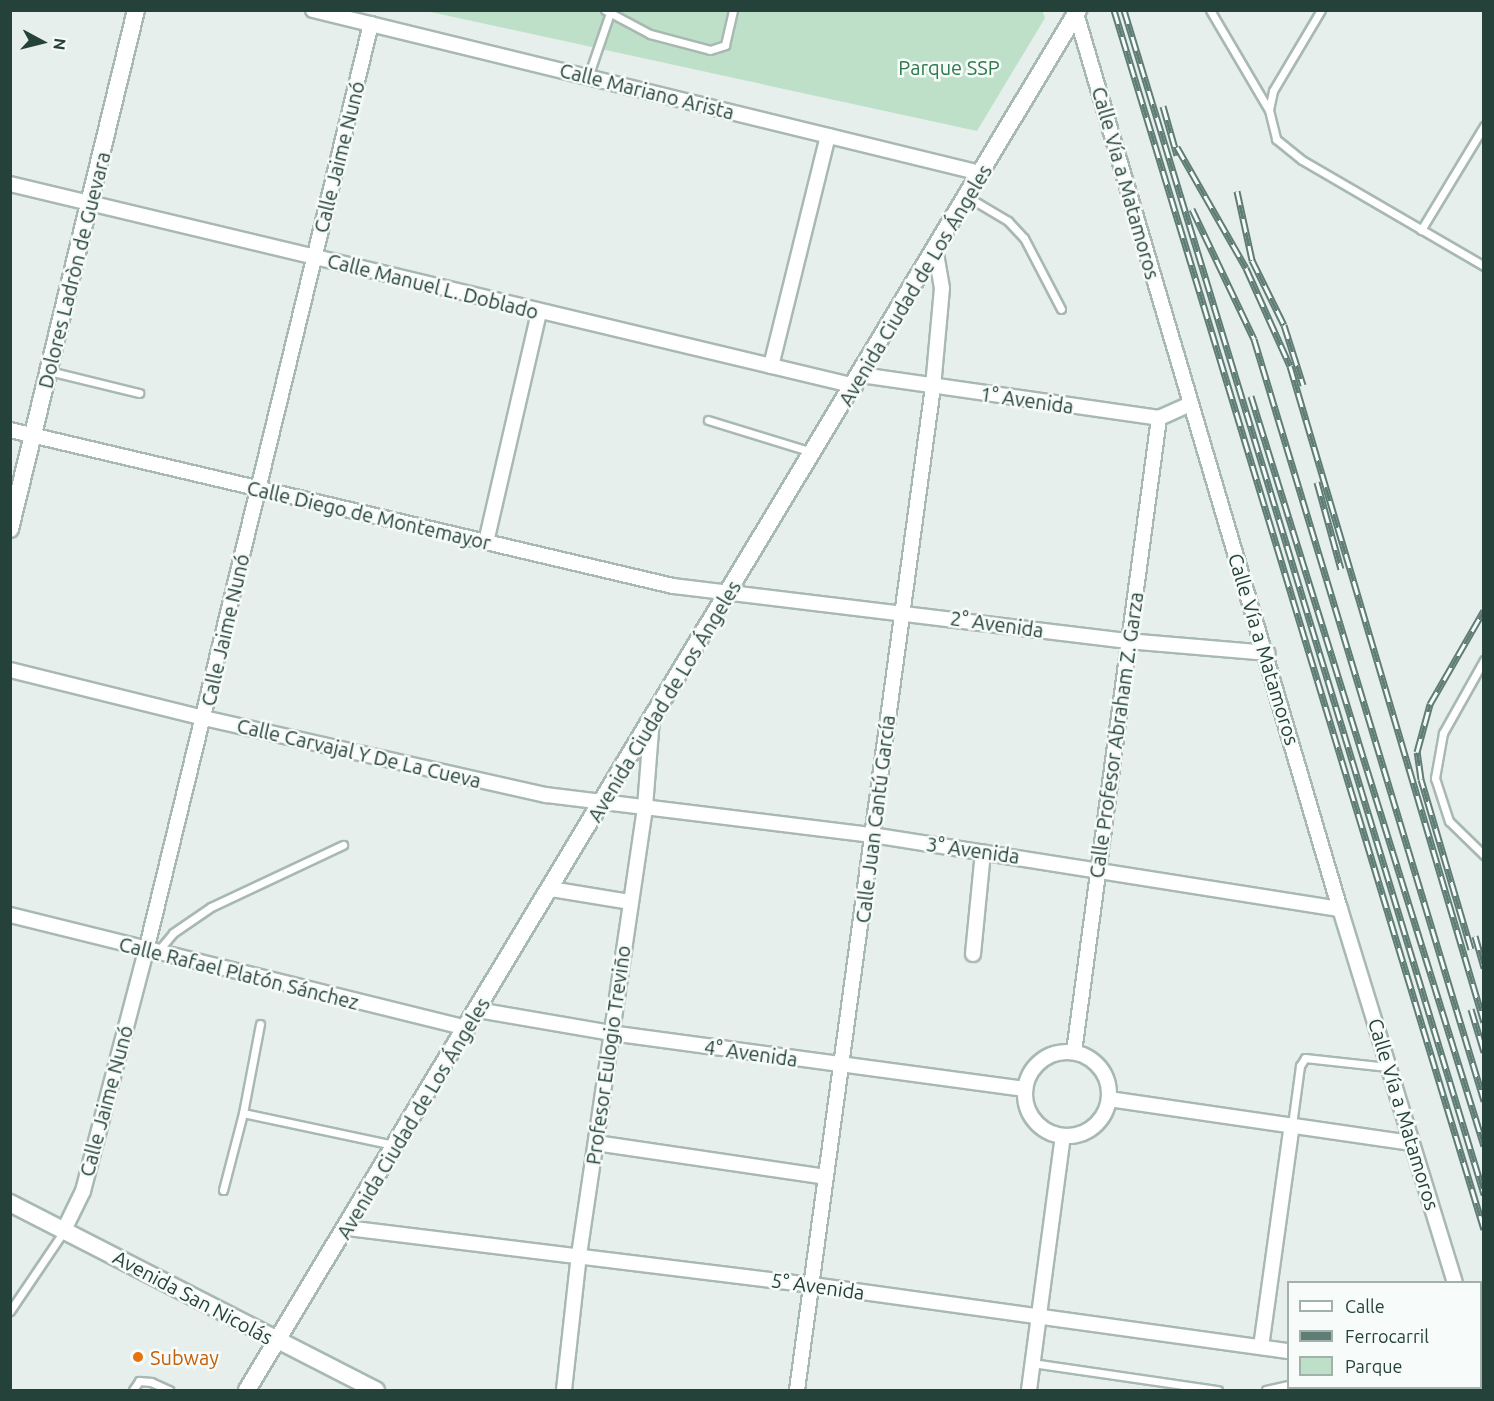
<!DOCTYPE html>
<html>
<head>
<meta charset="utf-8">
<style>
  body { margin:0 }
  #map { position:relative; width:1494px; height:1401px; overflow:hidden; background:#e6efeb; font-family:Ubuntu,sans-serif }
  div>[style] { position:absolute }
  .green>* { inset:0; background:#bfe0c8 }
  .roads { filter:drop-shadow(2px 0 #a8b8b2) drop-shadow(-2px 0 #a8b8b2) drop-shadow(0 2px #a8b8b2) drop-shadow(0 -2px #a8b8b2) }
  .service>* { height:7px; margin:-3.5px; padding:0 3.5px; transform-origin:3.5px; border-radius:3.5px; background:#fff }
  .minor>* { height:14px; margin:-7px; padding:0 7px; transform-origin:7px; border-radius:7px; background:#fff }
  .minor>.ring { margin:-7px; padding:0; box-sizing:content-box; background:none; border:14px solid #fff; border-radius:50% }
  .tertiary>* { height:16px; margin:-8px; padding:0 8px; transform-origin:8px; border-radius:8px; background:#fff }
  .rail>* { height:7px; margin-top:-3.5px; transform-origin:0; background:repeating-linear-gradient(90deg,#f7fbf9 0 14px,#5f7d75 0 28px); box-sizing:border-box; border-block:2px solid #5f7d75 }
  .dots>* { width:16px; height:16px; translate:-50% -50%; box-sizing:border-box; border:3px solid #f7fbf9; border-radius:50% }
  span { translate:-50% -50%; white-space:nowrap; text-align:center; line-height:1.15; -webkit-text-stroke:5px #f7fbf9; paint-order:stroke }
  .park-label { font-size:20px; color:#2d7a4b }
  .street-label { font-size:20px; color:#24423a }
  .food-label { font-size:20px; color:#c56008 }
  .left { translate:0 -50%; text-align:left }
  .frame { position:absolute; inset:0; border:12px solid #24423a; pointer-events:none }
  .legend { position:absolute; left:1287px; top:1281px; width:195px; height:108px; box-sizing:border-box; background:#f7fbf9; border:2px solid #a3b1ad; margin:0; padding:8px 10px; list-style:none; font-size:18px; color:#24423a }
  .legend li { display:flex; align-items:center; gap:12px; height:30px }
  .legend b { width:30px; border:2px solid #a3b1ad }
  .north { position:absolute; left:12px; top:12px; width:60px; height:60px; -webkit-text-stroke:4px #f7fbf9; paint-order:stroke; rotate:97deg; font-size:16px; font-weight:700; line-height:24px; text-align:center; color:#24423a }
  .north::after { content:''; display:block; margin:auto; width:21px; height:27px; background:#24423a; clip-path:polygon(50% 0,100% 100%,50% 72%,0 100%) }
</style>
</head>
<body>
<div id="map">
  <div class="green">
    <i style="clip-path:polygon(1042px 10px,1045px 18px,977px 131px,426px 11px)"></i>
  </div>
  <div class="roads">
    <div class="service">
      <i style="left:605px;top:10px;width:51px;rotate:28.1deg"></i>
      <i style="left:650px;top:34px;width:62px;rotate:14.9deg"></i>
      <i style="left:710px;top:50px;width:16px;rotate:-18deg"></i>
      <i style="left:725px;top:45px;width:36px;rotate:-77deg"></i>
      <i style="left:1210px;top:10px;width:116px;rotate:59.5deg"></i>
      <i style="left:1321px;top:10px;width:94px;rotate:120.7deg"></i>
      <i style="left:1273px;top:91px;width:19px;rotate:102deg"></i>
      <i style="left:1269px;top:110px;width:30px;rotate:76deg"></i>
      <i style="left:1276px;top:139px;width:33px;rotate:39deg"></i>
      <i style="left:1302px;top:160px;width:211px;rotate:30.2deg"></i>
      <i style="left:588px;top:77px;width:71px;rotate:-71.1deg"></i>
      <i style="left:966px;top:196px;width:49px;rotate:30.8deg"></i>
      <i style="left:1008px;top:221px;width:23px;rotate:47deg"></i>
      <i style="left:1024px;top:238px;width:80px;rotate:62.5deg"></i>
      <i style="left:1421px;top:230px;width:122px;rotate:-58.8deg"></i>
      <i style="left:49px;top:371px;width:93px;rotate:13.7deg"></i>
      <i style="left:708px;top:420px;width:109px;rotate:17.1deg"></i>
      <i style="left:1484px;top:660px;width:84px;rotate:119.3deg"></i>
      <i style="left:1443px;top:733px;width:46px;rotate:100.1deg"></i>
      <i style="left:1435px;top:778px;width:45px;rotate:72deg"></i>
      <i style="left:1449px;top:821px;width:49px;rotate:44.2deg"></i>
      <i style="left:158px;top:951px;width:23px;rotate:-50deg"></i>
      <i style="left:173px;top:933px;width:46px;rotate:-34.4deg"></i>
      <i style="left:211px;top:907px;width:146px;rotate:-25.2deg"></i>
      <i style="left:260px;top:1024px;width:91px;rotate:100.8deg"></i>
      <i style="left:243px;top:1113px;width:154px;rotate:12deg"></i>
      <i style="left:1292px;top:1125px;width:60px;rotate:-82.3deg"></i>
      <i style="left:1300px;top:1066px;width:9px;rotate:-58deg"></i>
      <i style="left:1305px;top:1058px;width:83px;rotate:6.2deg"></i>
      <i style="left:223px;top:1190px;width:80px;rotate:-75.4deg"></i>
      <i style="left:10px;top:1311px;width:97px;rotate:-56deg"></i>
      <i style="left:1032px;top:1363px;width:188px;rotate:8.3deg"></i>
      <i style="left:1305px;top:1388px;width:20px;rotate:6deg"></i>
      <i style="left:133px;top:1390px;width:11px;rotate:-56deg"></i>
      <i style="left:139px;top:1381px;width:12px;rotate:5deg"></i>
      <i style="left:151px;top:1382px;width:20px;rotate:24deg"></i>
      <i style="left:1266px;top:1390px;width:23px;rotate:-13deg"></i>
    </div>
    <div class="minor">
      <i style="left:313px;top:10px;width:687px;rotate:13.73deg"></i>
      <i style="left:1075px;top:10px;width:937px;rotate:73.58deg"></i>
      <i style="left:1340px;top:909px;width:390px;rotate:72.9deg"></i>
      <i style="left:10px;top:184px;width:869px;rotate:13.44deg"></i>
      <i style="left:771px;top:366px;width:237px;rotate:-76.1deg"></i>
      <i style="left:861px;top:375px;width:301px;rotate:8.2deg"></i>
      <i style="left:1159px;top:418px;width:34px;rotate:-24deg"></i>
      <i style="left:10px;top:430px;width:681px;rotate:13.24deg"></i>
      <i style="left:673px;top:586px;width:458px;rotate:6.9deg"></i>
      <i style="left:1128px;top:641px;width:140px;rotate:4.9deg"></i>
      <i style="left:486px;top:542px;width:235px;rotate:-77deg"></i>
      <i style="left:10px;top:670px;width:200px;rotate:13.9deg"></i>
      <i style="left:204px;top:718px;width:351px;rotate:12.7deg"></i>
      <i style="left:546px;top:795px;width:328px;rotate:7deg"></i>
      <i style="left:872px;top:835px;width:474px;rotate:9deg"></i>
      <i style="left:551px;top:889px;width:80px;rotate:9.3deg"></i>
      <i style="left:10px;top:915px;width:471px;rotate:13.9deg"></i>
      <i style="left:973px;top:954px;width:102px;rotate:-84.4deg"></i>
      <i style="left:478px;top:1010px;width:135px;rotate:9.8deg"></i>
      <i style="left:611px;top:1033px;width:418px;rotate:7.7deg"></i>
      <i style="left:1074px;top:1052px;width:640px;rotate:-82.36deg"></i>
      <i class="ring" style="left:1025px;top:1052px;width:70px;height:70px"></i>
      <i style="left:1109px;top:1099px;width:306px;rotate:8.3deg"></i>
      <i style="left:596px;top:1143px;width:232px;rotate:8.4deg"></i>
      <i style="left:347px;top:1228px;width:468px;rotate:7deg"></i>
      <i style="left:812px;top:1285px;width:481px;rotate:7.9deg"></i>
      <i style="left:64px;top:1230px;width:43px;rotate:-64deg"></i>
      <i style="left:83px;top:1191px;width:248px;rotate:-75.3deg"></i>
      <i style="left:146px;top:951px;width:954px;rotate:-76.36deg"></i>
      <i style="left:1261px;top:1347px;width:224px;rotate:-82.1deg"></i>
      <i style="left:1480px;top:1363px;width:11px;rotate:68deg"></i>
      <i style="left:564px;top:1390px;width:136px;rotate:-83.7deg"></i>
      <i style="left:579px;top:1255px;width:453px;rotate:-81.6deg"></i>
      <i style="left:645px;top:807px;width:88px;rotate:-85.5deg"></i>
      <i style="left:797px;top:1390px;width:1012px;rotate:-82.28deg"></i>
      <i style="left:933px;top:387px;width:99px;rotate:-84.8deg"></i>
      <i style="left:942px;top:288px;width:41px;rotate:-99.9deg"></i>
      <i style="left:1029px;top:1390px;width:256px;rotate:-82.4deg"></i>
    </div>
    <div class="tertiary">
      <i style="left:10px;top:529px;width:534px;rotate:-76.35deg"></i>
      <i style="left:10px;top:1203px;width:411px;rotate:27.1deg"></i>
      <i style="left:247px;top:1390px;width:1611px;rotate:-58.94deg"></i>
    </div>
  </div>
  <div class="rail">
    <i style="left:1114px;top:10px;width:1274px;rotate:73.12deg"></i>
    <i style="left:1124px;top:10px;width:1238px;rotate:73.09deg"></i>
    <i style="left:1163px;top:106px;width:51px;rotate:74.1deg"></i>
    <i style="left:1177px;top:147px;width:139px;rotate:60.3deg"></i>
    <i style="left:1246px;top:268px;width:107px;rotate:65.8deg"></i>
    <i style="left:1290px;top:366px;width:684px;rotate:73.53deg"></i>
    <i style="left:1237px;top:191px;width:71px;rotate:77.7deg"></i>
    <i style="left:1252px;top:260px;width:72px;rotate:63.8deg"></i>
    <i style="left:1284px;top:325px;width:63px;rotate:72.4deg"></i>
    <i style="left:1192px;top:209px;width:144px;rotate:64.5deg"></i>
    <i style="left:1254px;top:339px;width:796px;rotate:73.2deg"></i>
    <i style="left:1251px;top:396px;width:785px;rotate:72.74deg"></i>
    <i style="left:1317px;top:482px;width:90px;rotate:74.6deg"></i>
    <i style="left:1475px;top:936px;width:33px;rotate:74deg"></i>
    <i style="left:1471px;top:949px;width:177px;rotate:-106.4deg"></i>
    <i style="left:1421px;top:779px;width:27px;rotate:-98deg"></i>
    <i style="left:1417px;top:752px;width:50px;rotate:-74.8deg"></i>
    <i style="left:1430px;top:704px;width:108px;rotate:-60.1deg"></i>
    <i style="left:1471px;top:1009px;width:45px;rotate:73.2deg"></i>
  </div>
  <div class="dots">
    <i style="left:138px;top:1357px;background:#e8710a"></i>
  </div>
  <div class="park-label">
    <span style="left:949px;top:67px">Parque SSP</span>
  </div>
  <div class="street-label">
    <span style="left:647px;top:91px;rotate:14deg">Calle Mariano Arista</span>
    <span style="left:339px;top:157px;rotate:-76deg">Calle Jaime Nunó</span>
    <span style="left:1126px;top:183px;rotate:74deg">Calle Vía a Matamoros</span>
    <span style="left:74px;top:270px;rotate:-76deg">Dolores Ladròn de Guevara</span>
    <span style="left:915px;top:285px;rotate:-59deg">Avenida Ciudad de Los Ángeles</span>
    <span style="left:433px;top:286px;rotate:14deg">Calle Manuel L. Doblado</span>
    <span style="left:1027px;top:400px;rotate:8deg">1° Avenida</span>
    <span style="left:369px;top:515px;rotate:13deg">Calle Diego de Montemayor</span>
    <span style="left:997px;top:624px;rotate:8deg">2° Avenida</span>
    <span style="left:225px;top:630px;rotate:-77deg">Calle Jaime Nunó</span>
    <span style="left:1264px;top:649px;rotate:73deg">Calle Vía a Matamoros</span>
    <span style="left:664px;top:701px;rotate:-59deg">Avenida Ciudad de Los Ángeles</span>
    <span style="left:1116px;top:735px;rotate:-82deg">Calle Profesor Abraham Z. Garza</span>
    <span style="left:359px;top:753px;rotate:13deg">Calle Carvajal Y De La Cueva</span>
    <span style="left:875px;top:819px;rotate:-83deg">Calle Juan Cantú García</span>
    <span style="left:973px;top:850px;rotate:8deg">3° Avenida</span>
    <span style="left:239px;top:973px;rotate:14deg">Calle Rafael Platón Sánchez</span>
    <span style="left:751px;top:1053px;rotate:8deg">4° Avenida</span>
    <span style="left:608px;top:1055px;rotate:-82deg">Profesor Eulogio Treviño</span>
    <span style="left:106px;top:1101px;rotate:-75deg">Calle Jaime Nunó</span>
    <span style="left:1404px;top:1114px;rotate:73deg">Calle Vía a Matamoros</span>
    <span style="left:413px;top:1118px;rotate:-59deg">Avenida Ciudad de Los Ángeles</span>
    <span style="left:818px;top:1286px;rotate:8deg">5° Avenida</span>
    <span style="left:193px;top:1297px;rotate:28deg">Avenida San Nicolás</span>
  </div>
  <div class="food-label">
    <span class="left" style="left:150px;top:1357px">Subway</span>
  </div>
  <div class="frame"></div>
  <ul class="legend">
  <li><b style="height:8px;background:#fff"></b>Calle</li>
  <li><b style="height:8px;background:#5f7d75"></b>Ferrocarril</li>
  <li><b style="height:16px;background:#bfe0c8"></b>Parque</li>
  </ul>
  <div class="north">N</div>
</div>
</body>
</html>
